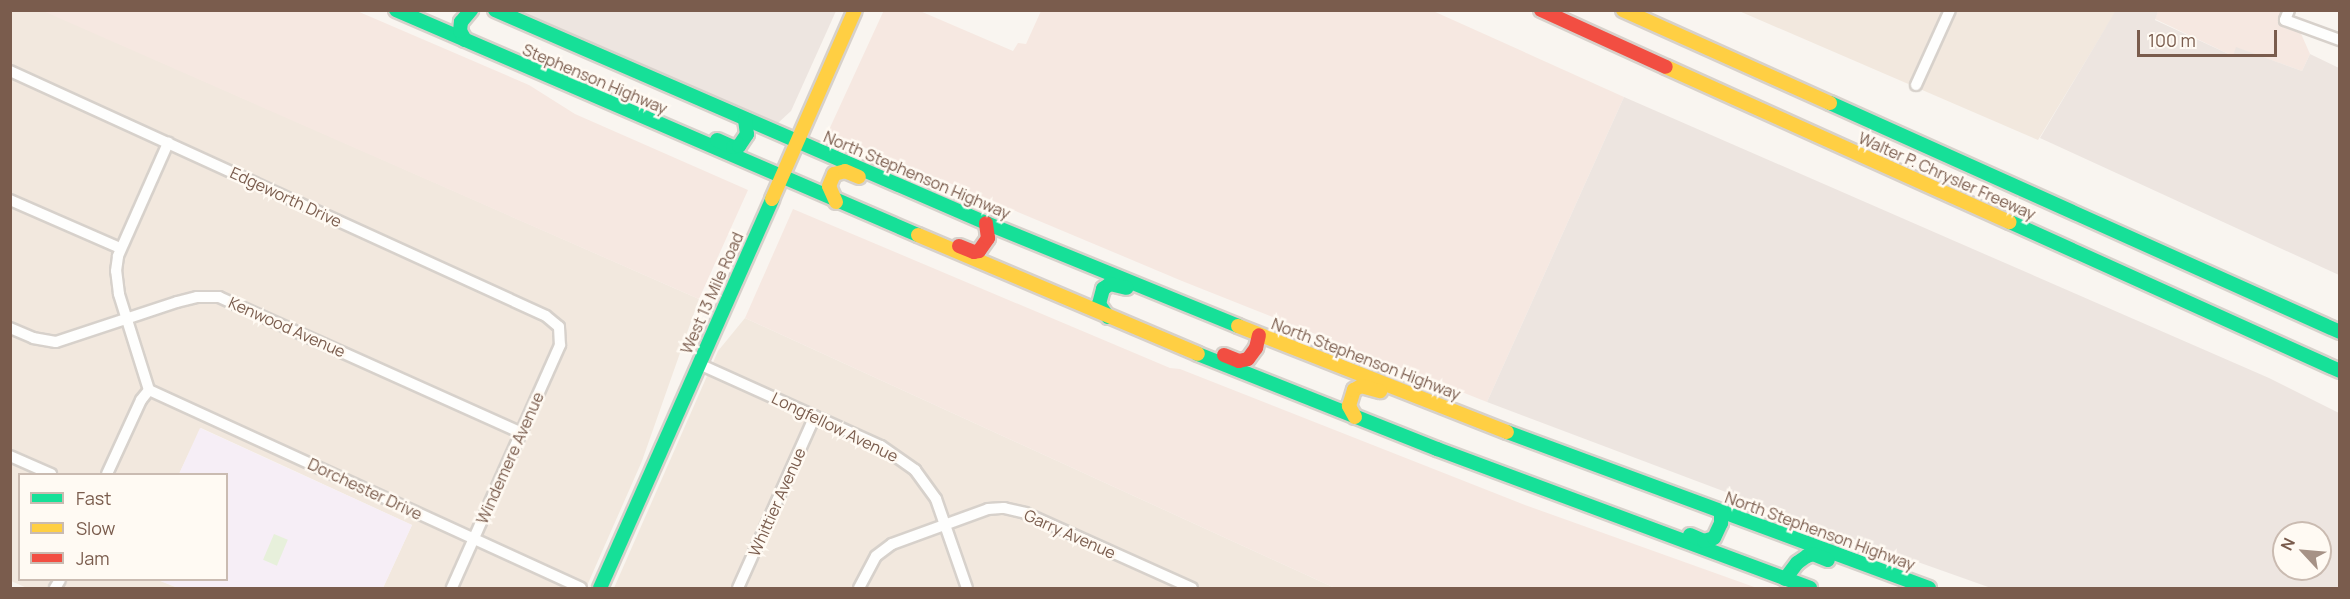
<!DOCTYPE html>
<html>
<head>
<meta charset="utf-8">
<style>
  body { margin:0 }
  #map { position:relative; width:2350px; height:599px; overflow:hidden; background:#f9f5f0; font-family:Manrope,sans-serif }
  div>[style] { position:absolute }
  .residential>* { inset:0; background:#f2e8de }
  .commercial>* { inset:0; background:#f6e8e1 }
  .industrial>* { inset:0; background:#ede5e0 }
  .education>* { inset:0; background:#f6eef6 }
  .green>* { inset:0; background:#e7f0db; transform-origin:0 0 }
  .roads { filter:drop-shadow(2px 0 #d7d1cb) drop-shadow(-2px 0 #d7d1cb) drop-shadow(0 2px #d7d1cb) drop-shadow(0 -2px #d7d1cb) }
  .street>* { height:10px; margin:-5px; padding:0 5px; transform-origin:5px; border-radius:5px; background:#fefefd }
  .fast>* { height:14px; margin:-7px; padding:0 7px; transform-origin:7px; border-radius:7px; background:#16e098 }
  .slow>* { height:14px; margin:-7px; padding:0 7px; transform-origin:7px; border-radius:7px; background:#ffcf43 }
  .jam>* { height:14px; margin:-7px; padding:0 7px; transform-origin:7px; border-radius:7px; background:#f24e42 }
  span { translate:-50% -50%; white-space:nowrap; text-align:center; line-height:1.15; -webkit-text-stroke:5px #fffaf3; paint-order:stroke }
  .street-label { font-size:16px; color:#7a5c4d }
  .frame { position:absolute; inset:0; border:12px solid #7a5c4d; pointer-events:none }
  .legend { position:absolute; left:18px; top:473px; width:210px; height:108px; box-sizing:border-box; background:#fffaf3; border:2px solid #cabbb1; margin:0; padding:8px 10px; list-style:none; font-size:18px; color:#7a5c4d }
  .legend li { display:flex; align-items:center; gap:12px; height:30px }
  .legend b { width:30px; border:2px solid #cabbb1 }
  .north { position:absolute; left:2272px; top:521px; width:60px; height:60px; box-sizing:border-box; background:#fffaf3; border:2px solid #cabbb1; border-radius:50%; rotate:296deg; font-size:16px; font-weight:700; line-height:24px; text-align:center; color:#7a5c4d }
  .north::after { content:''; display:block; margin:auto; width:21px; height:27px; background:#a69286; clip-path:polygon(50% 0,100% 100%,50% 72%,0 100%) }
  .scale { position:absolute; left:2137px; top:30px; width:140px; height:27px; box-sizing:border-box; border:3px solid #7a5c4d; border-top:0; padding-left:8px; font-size:18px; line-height:21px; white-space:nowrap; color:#7a5c4d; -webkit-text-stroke:4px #fffaf3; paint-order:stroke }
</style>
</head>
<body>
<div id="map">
  <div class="residential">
    <i style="clip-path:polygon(11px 11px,45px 11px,699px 299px,642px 461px,586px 588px,383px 588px,412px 525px,201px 428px,179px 474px,20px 474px,20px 580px,158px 580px,178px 588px,27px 588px,11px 581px)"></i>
    <i style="clip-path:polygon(1739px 11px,2116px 11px,2038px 140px)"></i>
    <i style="clip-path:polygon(745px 318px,1335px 588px,614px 588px,718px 351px)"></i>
  </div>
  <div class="commercial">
    <i style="clip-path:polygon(884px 10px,920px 11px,1013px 51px,1018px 43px,1026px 44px,1041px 11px,1433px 11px,1624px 97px,1487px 402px,1182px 281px,828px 132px)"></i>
    <i style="clip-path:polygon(43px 11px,357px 11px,529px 85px,575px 114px,748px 190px,699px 299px)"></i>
    <i style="clip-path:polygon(2158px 11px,2291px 11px,2310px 54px,2302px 71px,2237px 48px,2233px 56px,2155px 19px)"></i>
    <i style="clip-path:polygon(793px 209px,1170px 368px,1180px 369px,1525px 505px,1757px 588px,1335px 588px,745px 318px)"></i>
  </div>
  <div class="industrial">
    <i style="clip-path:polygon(2116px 10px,2158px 11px,2155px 20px,2233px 56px,2236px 47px,2302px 71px,2310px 54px,2339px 68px,2339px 275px,2040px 138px)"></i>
    <i style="clip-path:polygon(513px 11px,836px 11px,791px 111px,778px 123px)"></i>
    <i style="clip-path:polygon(evenodd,1624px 97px,2269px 378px,2339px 413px,2339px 588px,1991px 588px,1808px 523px,1487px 402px,1624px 97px,2284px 533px,2320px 533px,2320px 569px,2284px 569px,2284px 533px)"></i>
  </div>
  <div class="education">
    <i style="clip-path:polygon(200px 428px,412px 525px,383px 588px,178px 588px,158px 580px,226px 580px,226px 474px,179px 474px)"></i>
  </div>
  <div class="green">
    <i style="left:274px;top:534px;width:15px;height:28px;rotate:23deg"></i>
  </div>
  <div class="roads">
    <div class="street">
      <i style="left:2289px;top:10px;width:11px;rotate:112deg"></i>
      <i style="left:2285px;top:20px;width:59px;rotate:20deg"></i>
      <i style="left:10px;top:71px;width:589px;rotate:24.56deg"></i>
      <i style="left:546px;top:316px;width:17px;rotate:40deg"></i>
      <i style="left:559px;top:327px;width:18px;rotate:87deg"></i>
      <i style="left:560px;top:345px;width:266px;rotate:114deg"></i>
      <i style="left:1916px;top:85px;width:82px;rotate:-65.6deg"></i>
      <i style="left:10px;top:200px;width:120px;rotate:23.6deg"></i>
      <i style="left:10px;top:328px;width:25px;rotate:23deg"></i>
      <i style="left:33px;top:338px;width:23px;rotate:10deg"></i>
      <i style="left:56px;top:342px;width:127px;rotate:-18.3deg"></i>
      <i style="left:177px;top:302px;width:21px;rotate:-14deg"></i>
      <i style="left:197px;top:297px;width:22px"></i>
      <i style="left:219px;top:297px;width:331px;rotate:24.2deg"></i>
      <i style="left:699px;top:364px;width:200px;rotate:24.3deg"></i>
      <i style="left:881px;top:446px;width:42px;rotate:35.2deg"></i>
      <i style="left:915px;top:470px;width:36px;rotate:54deg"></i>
      <i style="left:936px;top:499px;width:94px;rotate:70.8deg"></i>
      <i style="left:149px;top:390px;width:475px;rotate:24.6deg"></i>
      <i style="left:10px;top:456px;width:45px;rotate:23.7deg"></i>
      <i style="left:107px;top:474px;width:81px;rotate:-65.3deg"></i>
      <i style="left:141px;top:400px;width:13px;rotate:-51deg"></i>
      <i style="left:149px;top:390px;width:101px;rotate:-107.4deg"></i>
      <i style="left:119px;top:294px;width:23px;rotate:-97deg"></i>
      <i style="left:116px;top:271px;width:15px;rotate:-82deg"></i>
      <i style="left:118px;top:256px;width:124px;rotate:-66.1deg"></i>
      <i style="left:55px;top:588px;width:9px;rotate:-58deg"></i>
      <i style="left:738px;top:588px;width:188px;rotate:-65.9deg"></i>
      <i style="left:859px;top:588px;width:36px;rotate:-62deg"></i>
      <i style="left:876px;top:556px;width:20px;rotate:-37deg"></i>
      <i style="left:892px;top:544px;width:102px;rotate:-20deg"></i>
      <i style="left:988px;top:509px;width:16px;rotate:-4deg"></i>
      <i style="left:1004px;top:508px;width:22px;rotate:13deg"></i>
      <i style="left:1025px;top:513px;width:183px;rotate:24.2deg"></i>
    </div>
    <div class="fast">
      <i style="left:396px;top:10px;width:568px;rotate:23.32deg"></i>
      <i style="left:495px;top:10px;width:535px;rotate:23.45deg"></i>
      <i style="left:986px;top:223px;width:272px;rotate:22.2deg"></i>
      <i style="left:465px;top:40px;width:10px;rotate:-119deg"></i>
      <i style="left:460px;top:31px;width:9px;rotate:-84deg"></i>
      <i style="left:461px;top:22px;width:16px;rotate:-50deg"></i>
      <i style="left:1830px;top:103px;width:559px;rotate:24.18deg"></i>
      <i style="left:717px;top:140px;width:17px;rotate:24deg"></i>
      <i style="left:733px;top:147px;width:6px;rotate:-9deg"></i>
      <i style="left:739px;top:146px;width:14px;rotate:-56deg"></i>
      <i style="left:747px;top:134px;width:15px;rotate:-98deg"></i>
      <i style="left:2010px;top:222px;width:362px;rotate:24.3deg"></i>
      <i style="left:1108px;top:317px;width:16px;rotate:-125deg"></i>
      <i style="left:1099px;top:304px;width:16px;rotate:-75deg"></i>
      <i style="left:1103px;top:289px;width:9px;rotate:-36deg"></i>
      <i style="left:1110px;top:284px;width:17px;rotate:13deg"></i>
      <i style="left:1198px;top:354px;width:257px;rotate:21.7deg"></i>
      <i style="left:1437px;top:449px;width:398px;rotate:20.4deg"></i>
      <i style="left:1507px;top:432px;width:450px;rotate:20.3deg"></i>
      <i style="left:1690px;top:535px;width:15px;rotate:23deg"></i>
      <i style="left:1704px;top:541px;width:10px;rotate:-17deg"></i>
      <i style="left:1714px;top:538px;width:17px;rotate:-65deg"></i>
      <i style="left:1721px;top:523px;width:10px;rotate:-90deg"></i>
      <i style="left:1785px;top:579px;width:20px;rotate:-53deg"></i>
      <i style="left:1797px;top:563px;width:12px;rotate:-35deg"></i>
      <i style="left:1807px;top:556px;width:6px;rotate:-18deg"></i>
      <i style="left:1813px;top:554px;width:16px;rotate:22deg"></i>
      <i style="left:600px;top:588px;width:425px;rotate:-66.1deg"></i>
    </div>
    <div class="slow">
      <i style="left:1623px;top:10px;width:227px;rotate:24.2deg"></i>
      <i style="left:1666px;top:67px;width:377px;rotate:24.3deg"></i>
      <i style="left:772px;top:199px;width:206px;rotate:-66.3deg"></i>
      <i style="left:836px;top:202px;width:17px;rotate:-114deg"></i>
      <i style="left:829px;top:186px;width:13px;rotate:-67deg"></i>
      <i style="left:834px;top:174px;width:11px;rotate:-15deg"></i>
      <i style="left:845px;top:171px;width:15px;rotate:23deg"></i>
      <i style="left:918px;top:235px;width:304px;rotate:23deg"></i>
      <i style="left:1238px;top:326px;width:289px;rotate:21.5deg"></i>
      <i style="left:1355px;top:417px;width:13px;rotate:-119deg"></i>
      <i style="left:1349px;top:406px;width:17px;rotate:-73deg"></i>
      <i style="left:1354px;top:390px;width:8px;rotate:-30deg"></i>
      <i style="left:1361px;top:386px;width:20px;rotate:15deg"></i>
    </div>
    <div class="jam">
      <i style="left:1541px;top:10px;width:137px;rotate:24.5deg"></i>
      <i style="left:959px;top:246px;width:16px;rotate:22deg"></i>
      <i style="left:974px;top:252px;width:5px;rotate:-11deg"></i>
      <i style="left:979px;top:251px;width:16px;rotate:-55deg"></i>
      <i style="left:988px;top:238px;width:15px;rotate:-98deg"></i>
      <i style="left:1224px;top:355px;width:16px;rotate:22deg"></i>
      <i style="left:1239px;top:361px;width:9px;rotate:-13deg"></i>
      <i style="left:1248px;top:359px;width:14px;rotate:-54deg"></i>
      <i style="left:1256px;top:348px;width:13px;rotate:-77deg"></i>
    </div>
  </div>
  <div class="street-label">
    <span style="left:595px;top:79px;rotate:23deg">Stephenson Highway</span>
    <span style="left:917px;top:175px;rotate:23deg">North Stephenson Highway</span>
    <span style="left:1947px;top:176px;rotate:24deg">Walter P. Chrysler Freeway</span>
    <span style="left:286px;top:197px;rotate:25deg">Edgeworth Drive</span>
    <span style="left:712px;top:293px;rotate:-66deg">West 13 Mile Road</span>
    <span style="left:287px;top:327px;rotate:24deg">Kenwood Avenue</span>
    <span style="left:1366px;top:359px;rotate:21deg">North Stephenson Highway</span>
    <span style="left:835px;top:427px;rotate:26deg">Longfellow Avenue</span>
    <span style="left:510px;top:458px;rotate:-66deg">Windemere Avenue</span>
    <span style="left:365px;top:489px;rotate:25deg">Dorchester Drive</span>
    <span style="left:777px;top:502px;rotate:-66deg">Whittier Avenue</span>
    <span style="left:1820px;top:531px;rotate:20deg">North Stephenson Highway</span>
    <span style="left:1070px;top:534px;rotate:24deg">Garry Avenue</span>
  </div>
  <div class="frame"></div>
  <ul class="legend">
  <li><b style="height:8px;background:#16e098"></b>Fast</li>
  <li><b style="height:8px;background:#ffcf43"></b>Slow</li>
  <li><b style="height:8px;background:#f24e42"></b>Jam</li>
  </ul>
  <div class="north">N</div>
  <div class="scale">100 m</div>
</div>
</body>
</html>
